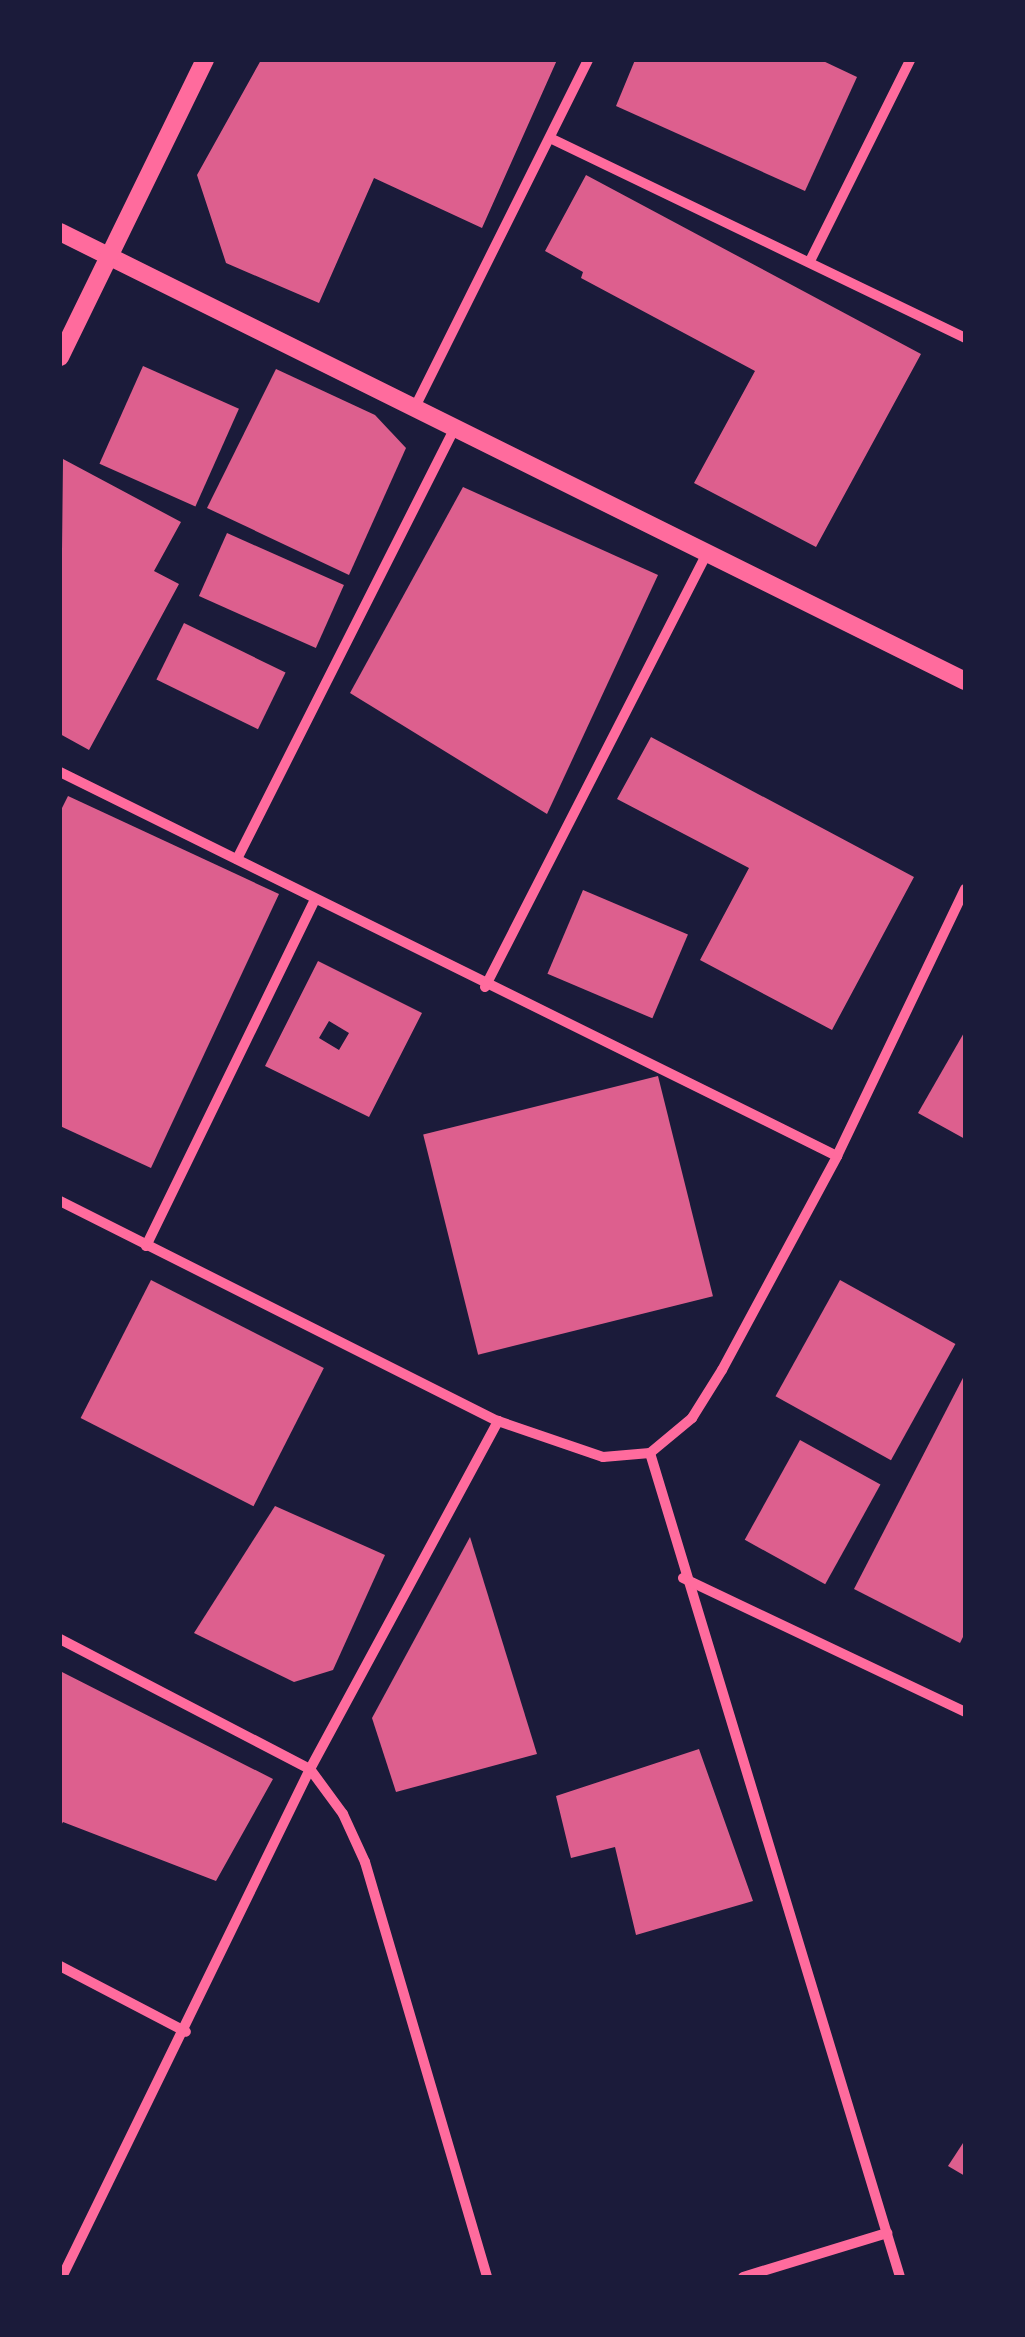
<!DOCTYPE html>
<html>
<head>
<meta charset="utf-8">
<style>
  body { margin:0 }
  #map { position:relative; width:1025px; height:2337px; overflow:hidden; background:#1b1b3a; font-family:"Roboto Condensed",sans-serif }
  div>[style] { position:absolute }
  .building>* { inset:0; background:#dd5f8e; transform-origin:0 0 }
  .minor>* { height:10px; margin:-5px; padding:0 5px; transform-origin:5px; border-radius:5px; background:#ff6b9d }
  .tertiary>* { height:18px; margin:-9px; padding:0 9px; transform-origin:9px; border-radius:9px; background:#ff6b9d }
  span { translate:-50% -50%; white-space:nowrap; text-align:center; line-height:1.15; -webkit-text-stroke:8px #1b1b3a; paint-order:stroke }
  .frame { position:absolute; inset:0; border:62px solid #1b1b3a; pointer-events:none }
</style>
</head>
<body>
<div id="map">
  <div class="building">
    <i style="clip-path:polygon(261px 60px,557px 60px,482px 228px,374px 178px,319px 303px,226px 263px,197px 175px)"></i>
    <i style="clip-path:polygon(635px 60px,821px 60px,857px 77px,805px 191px,616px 106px)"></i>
    <i style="clip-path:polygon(586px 175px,921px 354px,816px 547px,694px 483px,755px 371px,581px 278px,583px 272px,545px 251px)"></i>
    <i style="left:143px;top:366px;width:105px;height:107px;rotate:24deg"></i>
    <i style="clip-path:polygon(276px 369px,375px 415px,406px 448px,349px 575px,207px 508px)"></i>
    <i style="clip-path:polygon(63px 459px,181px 522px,154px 571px,179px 584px,89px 750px,60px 734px)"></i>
    <i style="clip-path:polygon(463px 487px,658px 575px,547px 814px,350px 693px)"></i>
    <i style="left:227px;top:533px;width:128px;height:69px;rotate:24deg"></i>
    <i style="left:184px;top:623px;width:113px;height:63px;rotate:26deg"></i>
    <i style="clip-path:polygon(651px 737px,914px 877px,832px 1030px,700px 960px,749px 868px,617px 799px)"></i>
    <i style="clip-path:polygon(68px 796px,279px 894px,151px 1168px,60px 1126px,60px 812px)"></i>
    <i style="left:583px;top:890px;width:114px;height:91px;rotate:23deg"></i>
    <i style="clip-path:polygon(evenodd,318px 961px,422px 1013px,369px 1117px,265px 1066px,318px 961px,329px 1021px,349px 1033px,339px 1050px,319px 1038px,329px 1021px)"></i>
    <i style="clip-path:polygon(965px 1031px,965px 1139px,918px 1113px)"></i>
    <i style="left:658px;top:1076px;width:227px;height:242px;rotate:76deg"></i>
    <i style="left:151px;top:1280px;width:194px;height:155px;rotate:27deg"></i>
    <i style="left:840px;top:1280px;width:132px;height:133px;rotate:29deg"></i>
    <i style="clip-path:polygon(965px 1374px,965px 1633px,960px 1643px,854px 1589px)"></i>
    <i style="left:800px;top:1440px;width:92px;height:114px;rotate:29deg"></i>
    <i style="clip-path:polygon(275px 1506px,385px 1555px,333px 1670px,294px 1682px,194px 1633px)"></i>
    <i style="clip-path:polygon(470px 1537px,537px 1754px,396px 1792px,372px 1718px)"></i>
    <i style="clip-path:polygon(60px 1671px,273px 1779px,216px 1881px,63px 1822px,60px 1827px)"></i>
    <i style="clip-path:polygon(699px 1749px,753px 1901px,636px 1935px,615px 1847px,571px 1858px,556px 1796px)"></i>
    <i style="clip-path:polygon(965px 2140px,965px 2176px,948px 2166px)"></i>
  </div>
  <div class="minor">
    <i style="left:550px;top:138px;width:461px;rotate:25.7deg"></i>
    <i style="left:810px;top:261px;width:225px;rotate:-63.5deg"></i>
    <i style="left:415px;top:407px;width:388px;rotate:-63.5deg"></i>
    <i style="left:60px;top:772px;width:867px;rotate:26.3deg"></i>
    <i style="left:237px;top:859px;width:484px;rotate:-63.2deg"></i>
    <i style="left:485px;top:987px;width:485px;rotate:-62.9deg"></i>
    <i style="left:60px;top:1201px;width:490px;rotate:26.7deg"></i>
    <i style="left:498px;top:1421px;width:111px;rotate:18.9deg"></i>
    <i style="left:603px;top:1457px;width:47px;rotate:-4.9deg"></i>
    <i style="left:650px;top:1453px;width:55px;rotate:-39.8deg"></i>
    <i style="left:692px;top:1418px;width:57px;rotate:-58deg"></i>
    <i style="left:722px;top:1370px;width:243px;rotate:-61.7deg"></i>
    <i style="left:837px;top:1156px;width:296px;rotate:-64.4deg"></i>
    <i style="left:146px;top:1246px;width:386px;rotate:-64deg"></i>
    <i style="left:650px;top:1453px;width:861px;rotate:73.12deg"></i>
    <i style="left:683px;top:1578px;width:312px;rotate:25.4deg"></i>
    <i style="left:60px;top:1639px;width:282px;rotate:27.5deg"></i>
    <i style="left:310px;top:1769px;width:56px;rotate:53.7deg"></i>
    <i style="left:343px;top:1814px;width:53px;rotate:65.4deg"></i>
    <i style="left:365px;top:1862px;width:433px;rotate:73.6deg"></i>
    <i style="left:60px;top:1966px;width:142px;rotate:27.6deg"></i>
    <i style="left:62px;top:2277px;width:565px;rotate:-63.98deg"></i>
    <i style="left:310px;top:1769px;width:396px;rotate:-61.6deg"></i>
    <i style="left:743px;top:2277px;width:151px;rotate:-17deg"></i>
  </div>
  <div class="tertiary">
    <i style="left:60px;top:232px;width:1010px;rotate:26.39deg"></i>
    <i style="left:60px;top:357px;width:331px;rotate:-64deg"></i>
  </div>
  <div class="frame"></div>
</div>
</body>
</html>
